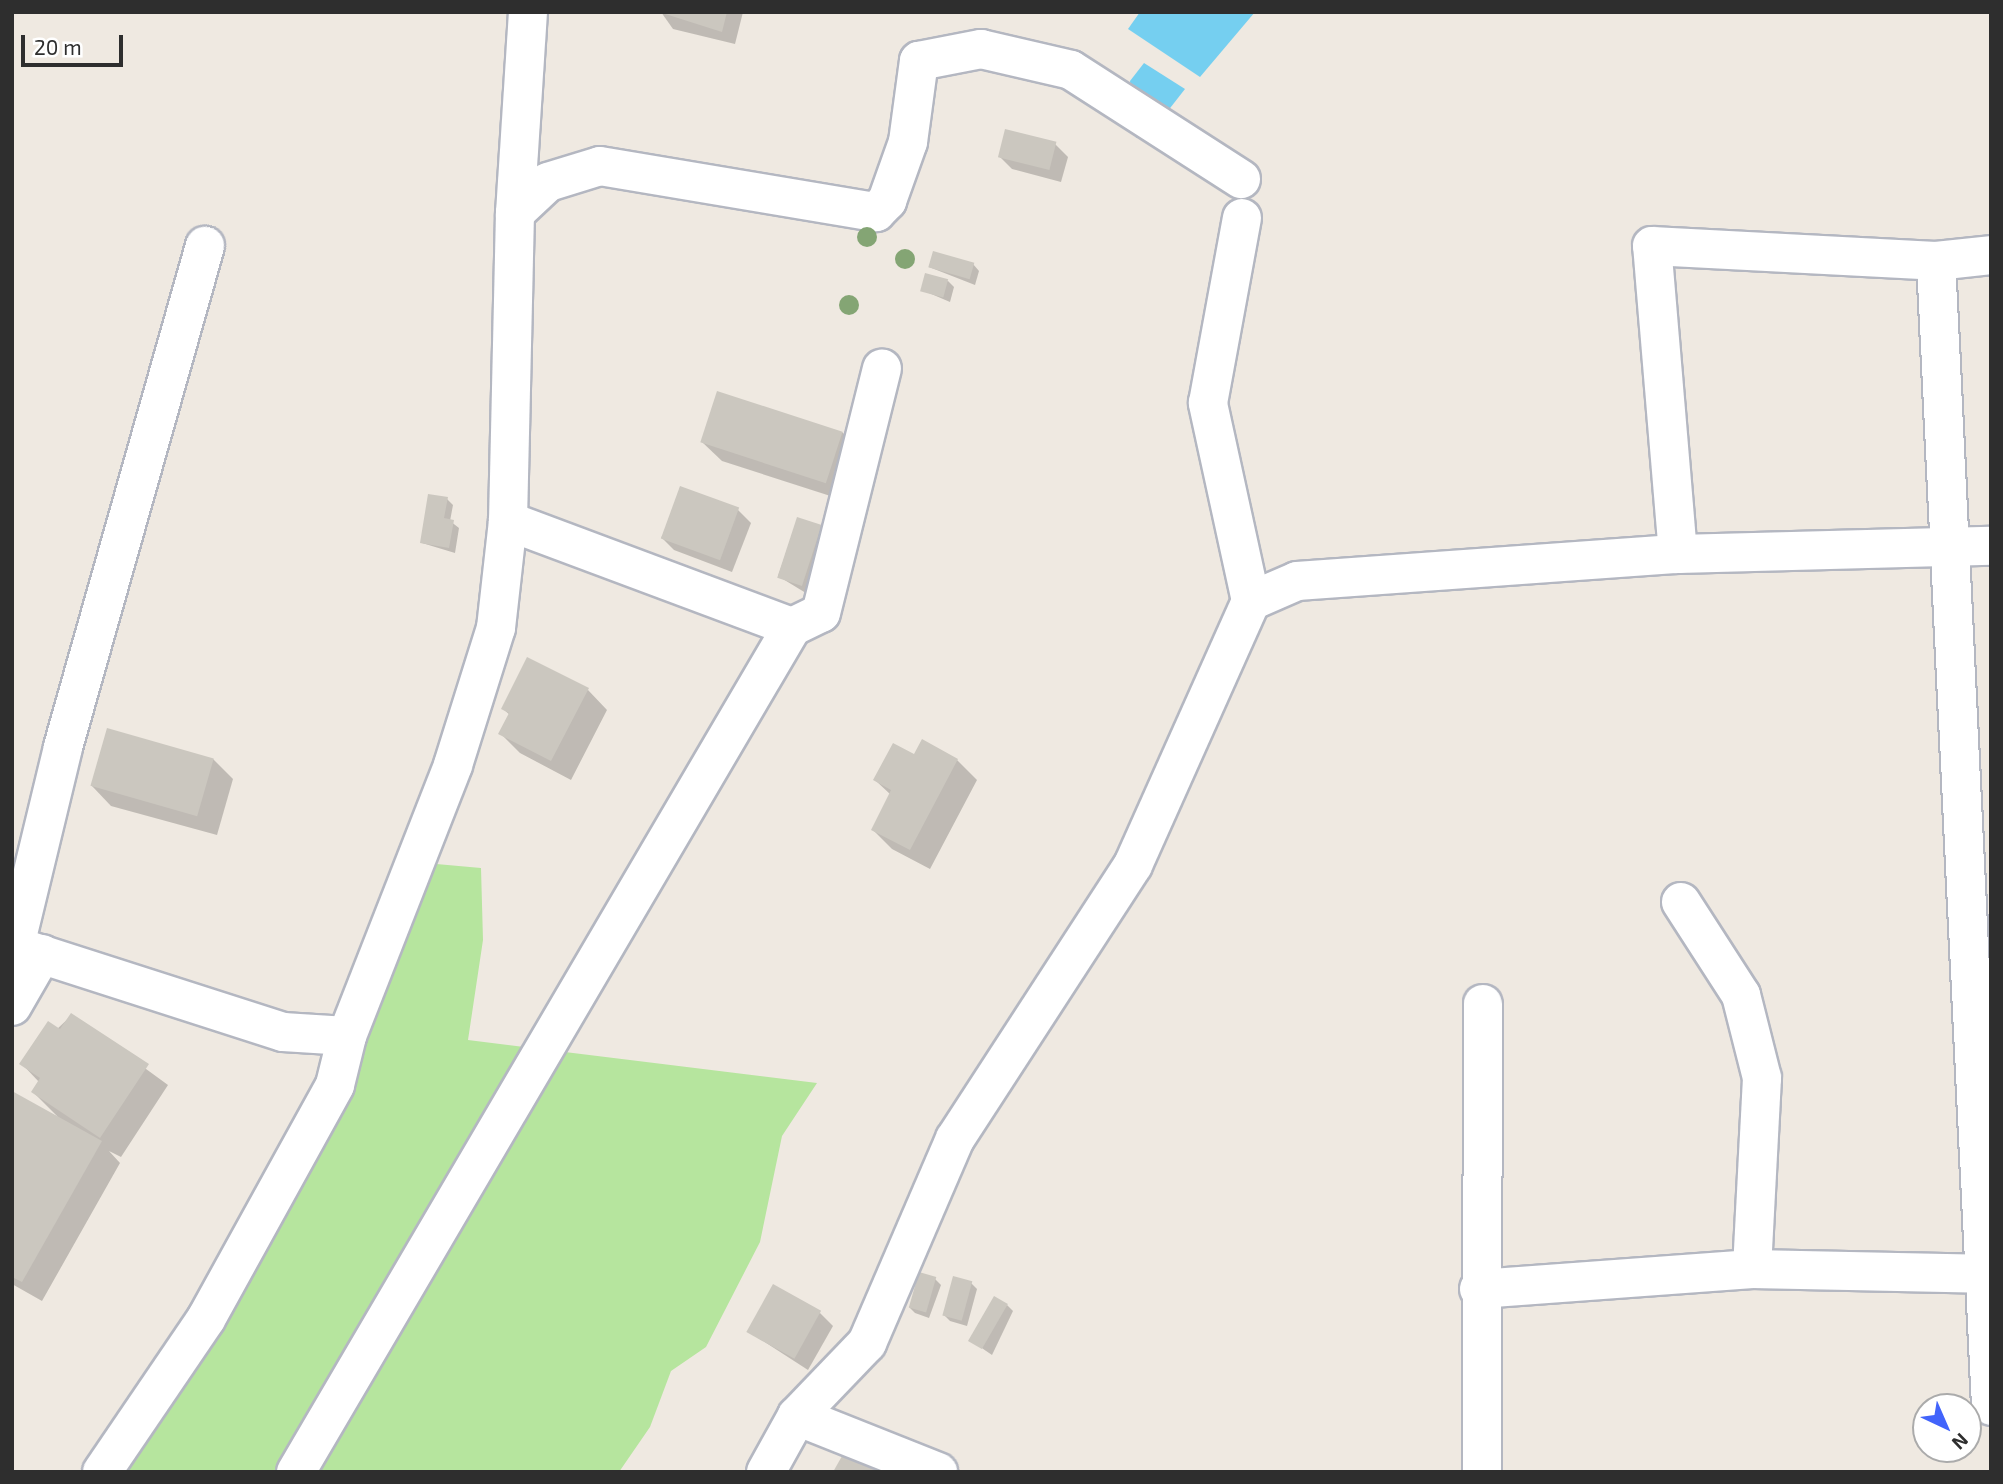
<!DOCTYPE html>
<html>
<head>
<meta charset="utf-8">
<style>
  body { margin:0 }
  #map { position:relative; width:2003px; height:1484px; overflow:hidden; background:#efe9e1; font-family:"Exo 2",sans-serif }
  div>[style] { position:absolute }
  .green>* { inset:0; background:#b6e59e }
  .water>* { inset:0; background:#75cff0 }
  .shadow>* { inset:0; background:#0003 }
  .building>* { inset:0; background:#cbc7bf; transform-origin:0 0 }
  .roads { filter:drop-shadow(2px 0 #b4b7c1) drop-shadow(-2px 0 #b4b7c1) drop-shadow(0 2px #b4b7c1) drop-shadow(0 -2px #b4b7c1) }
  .street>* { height:38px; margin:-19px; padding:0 19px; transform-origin:19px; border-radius:19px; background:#fff }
  .trees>* { width:20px; height:20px; margin:-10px; border-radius:50%; background:#84a574 }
  span { translate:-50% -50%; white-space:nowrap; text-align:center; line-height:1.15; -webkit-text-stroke:7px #fff; paint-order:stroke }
  .frame { position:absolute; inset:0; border:14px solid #2e2e2e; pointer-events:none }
  .north { position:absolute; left:1912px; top:1393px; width:70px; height:70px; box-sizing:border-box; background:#fff; border:2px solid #ababab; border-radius:50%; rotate:136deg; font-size:19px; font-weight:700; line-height:28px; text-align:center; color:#2e2e2e }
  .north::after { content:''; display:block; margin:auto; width:24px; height:32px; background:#4264fb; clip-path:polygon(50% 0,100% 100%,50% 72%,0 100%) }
  .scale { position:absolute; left:21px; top:35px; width:102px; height:32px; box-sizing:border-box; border:4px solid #2e2e2e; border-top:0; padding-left:9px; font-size:21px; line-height:24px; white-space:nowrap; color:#2e2e2e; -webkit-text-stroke:5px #fff; paint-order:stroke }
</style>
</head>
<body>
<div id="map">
  <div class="green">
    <i style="clip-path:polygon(414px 862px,481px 868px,483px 940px,468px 1040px,817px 1083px,782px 1136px,760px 1242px,706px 1347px,671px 1371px,650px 1427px,619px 1472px,102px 1472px,276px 1199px)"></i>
  </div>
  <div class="water">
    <i style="clip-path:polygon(1140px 12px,1255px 12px,1200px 77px,1128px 29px)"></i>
    <i style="clip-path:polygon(1144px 63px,1185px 89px,1149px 135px,1136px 138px,1130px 81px)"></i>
  </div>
  <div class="shadow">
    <i style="clip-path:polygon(661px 12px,743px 12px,735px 44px,673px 29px)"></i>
    <i style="clip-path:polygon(1055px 144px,1068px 157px,1061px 182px,1012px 169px,999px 156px)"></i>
    <i style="clip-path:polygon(973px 264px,979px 271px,975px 285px,929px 267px)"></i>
    <i style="clip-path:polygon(948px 281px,954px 287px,950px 302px,922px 290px)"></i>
    <i style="clip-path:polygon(842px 432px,862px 452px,846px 501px,722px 461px,702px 442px)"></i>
    <i style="clip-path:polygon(447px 499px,453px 505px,450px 521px,459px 528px,455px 553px,422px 543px)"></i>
    <i style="clip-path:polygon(738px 510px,751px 523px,732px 572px,674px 550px,661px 537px)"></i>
    <i style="clip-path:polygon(798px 519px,835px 540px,814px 598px,778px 576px)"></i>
    <i style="clip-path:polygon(588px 690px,607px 710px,571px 780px,520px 753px,501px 734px,510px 715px,503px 709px)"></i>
    <i style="clip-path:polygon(915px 756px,957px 760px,977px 780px,930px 869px,892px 849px,873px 830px,891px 795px,875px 780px)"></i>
    <i style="clip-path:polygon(213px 759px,233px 779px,217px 835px,111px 806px,92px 786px)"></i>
    <i style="clip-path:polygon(72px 1015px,168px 1085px,121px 1157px,109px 1151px,120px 1163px,42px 1301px,12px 1284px,12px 1093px,58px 1117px,33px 1092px,39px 1082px,21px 1063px)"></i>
    <i style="clip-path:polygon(935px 1279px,941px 1285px,929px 1318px,915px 1313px,909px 1307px)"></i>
    <i style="clip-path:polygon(971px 1283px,977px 1289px,967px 1326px,950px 1321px,944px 1315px)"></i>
    <i style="clip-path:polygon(1007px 1305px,1013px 1311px,992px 1355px,973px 1342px)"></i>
    <i style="clip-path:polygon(820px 1313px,833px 1326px,808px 1370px,749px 1332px)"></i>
  </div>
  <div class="building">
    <i style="clip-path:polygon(659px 12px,727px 12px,722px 32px)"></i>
    <i style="left:1005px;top:129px;width:53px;height:29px;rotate:14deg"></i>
    <i style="left:933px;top:251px;width:43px;height:17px;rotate:16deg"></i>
    <i style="left:925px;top:273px;width:24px;height:19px;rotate:15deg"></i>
    <i style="left:717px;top:391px;width:132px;height:54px;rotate:18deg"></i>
    <i style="left:680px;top:486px;width:63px;height:56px;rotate:20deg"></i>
    <i style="clip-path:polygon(428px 494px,448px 497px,444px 518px,454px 520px,449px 548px,420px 543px)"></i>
    <i style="left:797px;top:517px;width:26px;height:64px;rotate:18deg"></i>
    <i style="clip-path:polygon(527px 657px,589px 688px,551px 761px,498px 734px,509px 713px,501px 709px)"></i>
    <i style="left:107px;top:728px;width:111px;height:60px;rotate:16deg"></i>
    <i style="clip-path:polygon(922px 739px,958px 759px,910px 850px,871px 830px,891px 790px,873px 780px,893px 743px,914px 754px)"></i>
    <i style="clip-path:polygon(71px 1013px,149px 1064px,100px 1138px,31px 1092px,40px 1078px,19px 1064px,48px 1021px,60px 1029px)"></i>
    <i style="clip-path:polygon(12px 1091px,102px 1141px,22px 1282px,12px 1277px)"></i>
    <i style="left:919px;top:1272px;width:18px;height:37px;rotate:16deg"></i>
    <i style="left:953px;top:1276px;width:20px;height:41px;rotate:15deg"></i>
    <i style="left:773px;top:1284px;width:55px;height:55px;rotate:29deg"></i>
    <i style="left:994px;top:1296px;width:16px;height:52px;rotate:30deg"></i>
    <i style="clip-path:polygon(846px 1449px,899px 1472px,833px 1472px)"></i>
  </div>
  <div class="roads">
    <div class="street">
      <i style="left:515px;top:213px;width:201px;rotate:-86.3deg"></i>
      <i style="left:1936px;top:261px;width:1146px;rotate:87.25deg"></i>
      <i style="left:508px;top:521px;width:303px;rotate:20.5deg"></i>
      <i style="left:1678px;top:554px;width:309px;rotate:-94.8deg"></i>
      <i style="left:1652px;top:246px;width:284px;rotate:3deg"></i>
      <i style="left:1936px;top:261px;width:55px;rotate:-6.2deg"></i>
      <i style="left:1251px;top:601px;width:50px;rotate:-23.5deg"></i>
      <i style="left:1297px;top:581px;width:382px;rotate:-4.1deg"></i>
      <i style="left:1678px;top:554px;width:313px;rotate:-1.5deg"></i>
      <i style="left:1681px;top:902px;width:111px;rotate:57.2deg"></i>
      <i style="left:1741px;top:995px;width:86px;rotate:75.8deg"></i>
      <i style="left:1762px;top:1078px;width:191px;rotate:93deg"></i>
      <i style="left:12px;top:945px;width:285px;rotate:17.8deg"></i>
      <i style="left:283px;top:1032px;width:64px;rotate:3.6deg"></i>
      <i style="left:15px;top:946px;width:205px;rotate:-76.4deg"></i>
      <i style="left:63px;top:747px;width:521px;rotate:-74.18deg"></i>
      <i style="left:12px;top:1006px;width:60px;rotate:-60deg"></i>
      <i style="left:1479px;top:1289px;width:274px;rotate:-4.2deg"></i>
      <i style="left:1752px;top:1269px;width:239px;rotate:1.2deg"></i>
      <i style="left:797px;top:1416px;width:152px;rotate:21.7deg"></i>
      <i style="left:102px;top:1472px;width:185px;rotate:-55.8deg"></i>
      <i style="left:206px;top:1319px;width:267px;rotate:-61.1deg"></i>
      <i style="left:335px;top:1085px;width:50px;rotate:-76.2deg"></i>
      <i style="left:347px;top:1036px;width:291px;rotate:-68.6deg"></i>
      <i style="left:453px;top:765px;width:144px;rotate:-72.6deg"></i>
      <i style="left:496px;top:628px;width:108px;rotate:-83.6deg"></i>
      <i style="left:508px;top:521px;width:308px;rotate:-88.7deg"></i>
      <i style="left:515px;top:213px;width:45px;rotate:-43.2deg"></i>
      <i style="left:548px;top:182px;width:54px;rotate:-17.1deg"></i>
      <i style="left:600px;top:166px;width:280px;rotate:9.5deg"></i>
      <i style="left:876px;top:212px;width:16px;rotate:-45deg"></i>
      <i style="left:887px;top:201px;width:63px;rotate:-70.4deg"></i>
      <i style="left:908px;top:142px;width:82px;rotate:-82.3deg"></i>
      <i style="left:919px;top:61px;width:63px;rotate:-11deg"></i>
      <i style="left:981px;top:49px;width:92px;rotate:13.1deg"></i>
      <i style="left:1071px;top:70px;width:202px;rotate:32.7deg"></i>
      <i style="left:296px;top:1472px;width:980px;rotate:-59.59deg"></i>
      <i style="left:792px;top:627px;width:32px;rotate:-26deg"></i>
      <i style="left:821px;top:613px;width:252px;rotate:-76deg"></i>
      <i style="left:766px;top:1472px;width:64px;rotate:-61deg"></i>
      <i style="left:797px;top:1416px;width:101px;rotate:-46.2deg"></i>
      <i style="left:867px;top:1343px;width:222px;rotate:-66.7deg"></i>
      <i style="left:955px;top:1139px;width:327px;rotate:-57deg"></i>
      <i style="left:1133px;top:865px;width:289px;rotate:-65.9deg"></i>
      <i style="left:1251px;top:601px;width:203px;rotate:-102.3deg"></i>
      <i style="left:1208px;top:403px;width:188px;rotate:-79.6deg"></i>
      <i style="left:1482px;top:1472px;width:468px;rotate:-89.9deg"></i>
    </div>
  </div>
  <div class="trees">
    <i style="left:867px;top:237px"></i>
    <i style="left:905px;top:259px"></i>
    <i style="left:849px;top:305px"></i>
  </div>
  <div class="frame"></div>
  <div class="north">N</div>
  <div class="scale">20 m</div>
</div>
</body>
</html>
